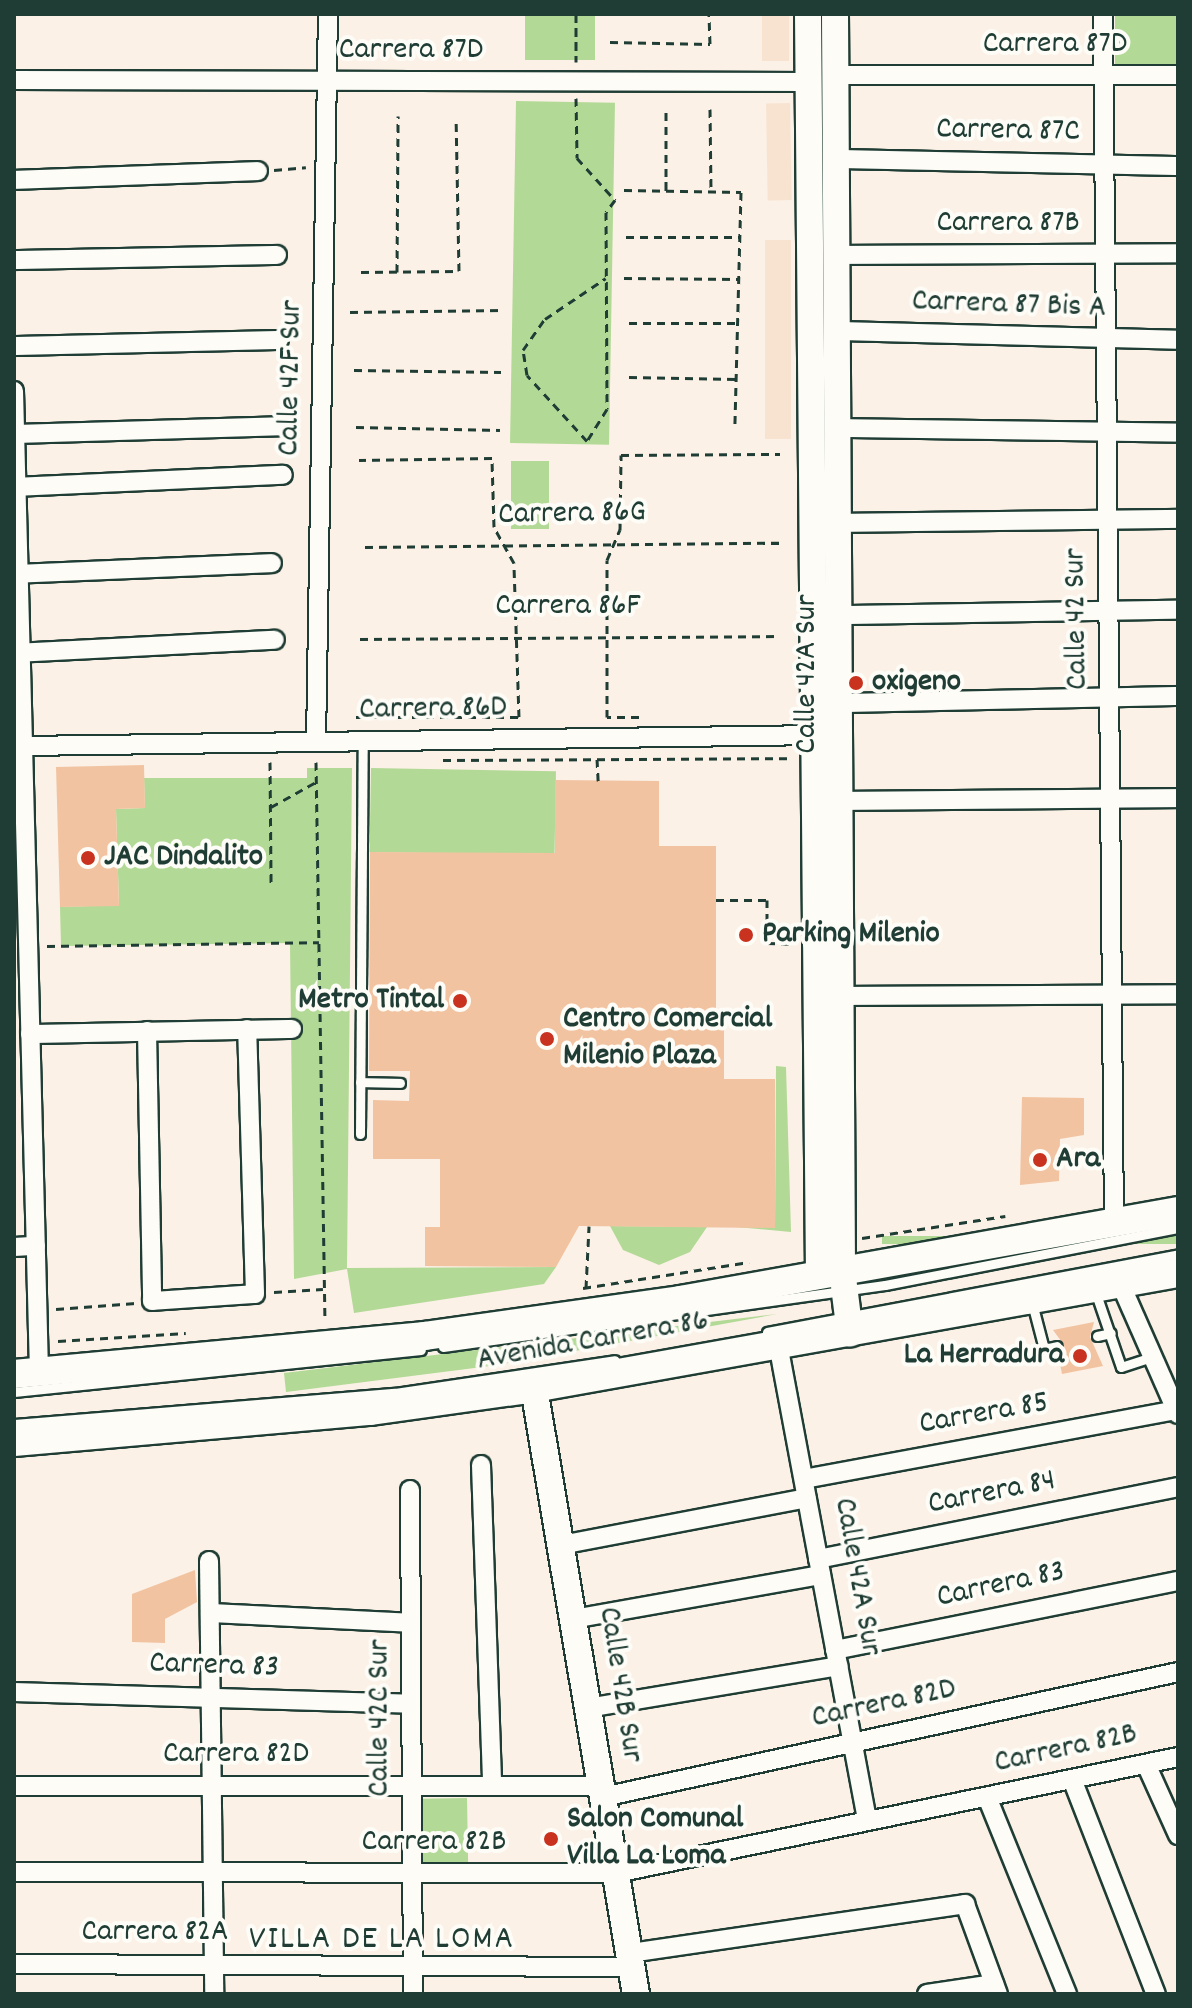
<!DOCTYPE html>
<html>
<head>
<meta charset="utf-8">
<style>
  body { margin:0 }
  #map { position:relative; width:1192px; height:2008px; overflow:hidden; background:#fbf1e6; font-family:Dekko,sans-serif }
  div>[style] { position:absolute }
  .built>* { inset:0; background:#f8e3d1; transform-origin:0 0 }
  .green>* { inset:0; background:#b2d996; transform-origin:0 0 }
  .building>* { inset:0; background:#f2c3a1 }
  .path>* { height:3px; margin-top:-1.5px; transform-origin:0; background:repeating-linear-gradient(90deg,#1f3d34 0 8px,transparent 0 14px) }
  .roads { filter:drop-shadow(2px 0 #1f3d34) drop-shadow(-2px 0 #1f3d34) drop-shadow(0 2px #1f3d34) drop-shadow(0 -2px #1f3d34) }
  .lane>* { height:9px; margin:-4.5px; padding:0 4.5px; transform-origin:4.5px; border-radius:4.5px; background:#fdfcf7 }
  .street>* { height:18px; margin:-9px; padding:0 9px; transform-origin:9px; border-radius:9px; background:#fdfcf7 }
  .secondary>* { height:26px; margin:-13px; padding:0 13px; transform-origin:13px; border-radius:13px; background:#fdfcf7 }
  .primary>* { height:28px; margin:-14px; padding:0 14px; transform-origin:14px; border-radius:14px; background:#fdfcf7 }
  .dots>* { width:22px; height:22px; translate:-50% -50%; box-sizing:border-box; border:4px solid #fdfcf7; border-radius:50% }
  span { translate:-50% -50%; white-space:nowrap; text-align:center; line-height:1.15; -webkit-text-stroke:8px #fdfcf7; paint-order:stroke }
  .street-label { font-size:32px; color:#1f3d34 }
  .poi-label { font-size:32px; color:#1f3d34; font-weight:700 }
  .left { translate:0 -50%; text-align:left }
  .right { translate:-100% -50%; text-align:right }
  .neighbourhood-label { font-size:34px; color:#1f3d34; letter-spacing:2px }
  .frame { position:absolute; inset:0; border:16px solid #1f3d34; pointer-events:none }
</style>
</head>
<body>
<div id="map">
  <div class="built">
    <i style="left:762px;top:14px;width:27px;height:47px"></i>
    <i style="left:790px;top:103px;width:97px;height:24px;rotate:89deg"></i>
    <i style="left:765px;top:240px;width:26px;height:199px"></i>
  </div>
  <div class="green">
    <i style="left:525px;top:14px;width:70px;height:46px"></i>
    <i style="left:1115px;top:14px;width:63px;height:54px"></i>
    <i style="left:516px;top:101px;width:99px;height:342px;rotate:1deg"></i>
    <i style="left:511px;top:461px;width:38px;height:68px"></i>
    <i style="clip-path:polygon(307px 768px,352px 768px,347px 1268px,556px 1267px,544px 1284px,354px 1313px,347px 1269px,294px 1279px,290px 943px,61px 946px,60px 907px,119px 905px,116px 809px,145px 808px,144px 778px,307px 778px)"></i>
    <i style="left:371px;top:768px;width:185px;height:84px;rotate:1deg"></i>
    <i style="clip-path:polygon(776px 1066px,786px 1067px,791px 1232px,736px 1227px,775px 1227px)"></i>
    <i style="clip-path:polygon(610px 1226px,707px 1227px,690px 1252px,659px 1265px,623px 1250px)"></i>
    <i style="left:1178px;top:1236px;width:8px;height:296px;rotate:90deg"></i>
    <i style="clip-path:polygon(777px 1314px,498px 1365px,286px 1392px,284px 1373px)"></i>
    <i style="left:467px;top:1798px;width:65px;height:46px;rotate:89deg"></i>
  </div>
  <div class="building">
    <i style="clip-path:polygon(144px 765px,145px 808px,116px 809px,119px 906px,60px 907px,56px 767px)"></i>
    <i style="clip-path:polygon(555px 780px,659px 781px,659px 846px,716px 846px,716px 1016px,724px 1016px,724px 1079px,775px 1079px,775px 1228px,579px 1226px,556px 1267px,425px 1266px,425px 1227px,440px 1227px,440px 1159px,373px 1159px,373px 1100px,409px 1101px,410px 1071px,369px 1071px,370px 852px,555px 853px)"></i>
    <i style="clip-path:polygon(1022px 1097px,1084px 1098px,1084px 1135px,1060px 1139px,1059px 1181px,1020px 1185px)"></i>
    <i style="clip-path:polygon(1094px 1322px,1090px 1337px,1103px 1366px,1062px 1374px,1058px 1353px,1064px 1345px,1053px 1330px)"></i>
    <i style="clip-path:polygon(195px 1570px,197px 1602px,165px 1619px,165px 1643px,132px 1642px,132px 1594px)"></i>
  </div>
  <div class="path">
    <i style="left:576px;top:14px;width:48px;rotate:90deg"></i>
    <i style="left:610px;top:42px;width:100px;rotate:1.1deg"></i>
    <i style="left:710px;top:44px;width:30px;rotate:-92deg"></i>
    <i style="left:576px;top:98px;width:60px;rotate:89deg"></i>
    <i style="left:577px;top:158px;width:57px;rotate:47.9deg"></i>
    <i style="left:615px;top:200px;width:15px;rotate:127deg"></i>
    <i style="left:606px;top:212px;width:197px;rotate:89.7deg"></i>
    <i style="left:607px;top:409px;width:38px;rotate:122deg"></i>
    <i style="left:587px;top:441px;width:89px;rotate:-132.3deg"></i>
    <i style="left:527px;top:375px;width:25px;rotate:-99deg"></i>
    <i style="left:523px;top:350px;width:38px;rotate:-55deg"></i>
    <i style="left:545px;top:319px;width:73px;rotate:-33.9deg"></i>
    <i style="left:710px;top:109px;width:82px;rotate:89.3deg"></i>
    <i style="left:666px;top:112px;width:79px;rotate:90deg"></i>
    <i style="left:274px;top:170px;width:32px;rotate:-5deg"></i>
    <i style="left:624px;top:190px;width:117px;rotate:1deg"></i>
    <i style="left:741px;top:192px;width:237px;rotate:91.5deg"></i>
    <i style="left:626px;top:237px;width:114px"></i>
    <i style="left:361px;top:272px;width:98px;rotate:-0.6deg"></i>
    <i style="left:459px;top:271px;width:153px;rotate:-91.1deg"></i>
    <i style="left:397px;top:272px;width:156px;rotate:-89.6deg"></i>
    <i style="left:624px;top:278px;width:115px;rotate:0.5deg"></i>
    <i style="left:350px;top:312px;width:154px;rotate:-0.7deg"></i>
    <i style="left:629px;top:323px;width:108px"></i>
    <i style="left:354px;top:370px;width:147px;rotate:0.8deg"></i>
    <i style="left:629px;top:377px;width:107px;rotate:1.1deg"></i>
    <i style="left:356px;top:427px;width:144px;rotate:1.2deg"></i>
    <i style="left:365px;top:547px;width:415px;rotate:-0.6deg"></i>
    <i style="left:360px;top:639px;width:417px;rotate:-0.4deg"></i>
    <i style="left:356px;top:717px;width:163px"></i>
    <i style="left:519px;top:717px;width:154px;rotate:-91.9deg"></i>
    <i style="left:514px;top:563px;width:41px;rotate:-119.1deg"></i>
    <i style="left:494px;top:527px;width:69px;rotate:-91.7deg"></i>
    <i style="left:492px;top:458px;width:133px;rotate:179.1deg"></i>
    <i style="left:639px;top:717px;width:32px;rotate:180deg"></i>
    <i style="left:607px;top:717px;width:157px;rotate:-90deg"></i>
    <i style="left:607px;top:560px;width:33px;rotate:-67deg"></i>
    <i style="left:620px;top:530px;width:75px;rotate:-89.2deg"></i>
    <i style="left:621px;top:455px;width:159px;rotate:-0.4deg"></i>
    <i style="left:597px;top:759px;width:22px;rotate:87deg"></i>
    <i style="left:443px;top:760px;width:349px;rotate:-0.3deg"></i>
    <i style="left:270px;top:762px;width:121px;rotate:89.5deg"></i>
    <i style="left:316px;top:762px;width:559px;rotate:89.08deg"></i>
    <i style="left:271px;top:807px;width:51px;rotate:-29.1deg"></i>
    <i style="left:716px;top:900px;width:51px"></i>
    <i style="left:767px;top:900px;width:43px;rotate:90deg"></i>
    <i style="left:767px;top:943px;width:25px;rotate:2deg"></i>
    <i style="left:47px;top:946px;width:272px;rotate:-0.8deg"></i>
    <i style="left:862px;top:1238px;width:145px;rotate:-8.7deg"></i>
    <i style="left:583px;top:1288px;width:168px;rotate:-8.9deg"></i>
    <i style="left:586px;top:1288px;width:62px;rotate:-87.2deg"></i>
    <i style="left:274px;top:1292px;width:49px;rotate:-3.5deg"></i>
    <i style="left:56px;top:1309px;width:80px;rotate:-4.3deg"></i>
    <i style="left:58px;top:1341px;width:128px;rotate:-3.6deg"></i>
  </div>
  <div class="roads">
    <div class="lane">
      <i style="left:360px;top:1082px;width:40px;rotate:1.4deg"></i>
      <i style="left:360px;top:1134px;width:392px;rotate:-89.6deg"></i>
      <i style="left:1095px;top:1291px;width:80px;rotate:71.1deg"></i>
      <i style="left:1121px;top:1367px;width:33px;rotate:-18deg"></i>
      <i style="left:1032px;top:1303px;width:48px;rotate:75.4deg"></i>
      <i style="left:1044px;top:1349px;width:13px;rotate:-13deg"></i>
      <i style="left:767px;top:1332px;width:418px;rotate:-10.7deg"></i>
      <i style="left:1097px;top:1336px;width:14px;rotate:-12deg"></i>
      <i style="left:443px;top:1347px;width:446px;rotate:-8deg"></i>
      <i style="left:885px;top:1285px;width:298px;rotate:-11deg"></i>
      <i style="left:14px;top:1392px;width:409px;rotate:-5.9deg"></i>
      <i style="left:14px;top:1424px;width:382px;rotate:-4.7deg"></i>
      <i style="left:395px;top:1393px;width:222px;rotate:-8.5deg"></i>
    </div>
    <div class="street">
      <i style="left:1103px;top:14px;width:1208px;rotate:89.48deg"></i>
      <i style="left:836px;top:75px;width:342px"></i>
      <i style="left:14px;top:80px;width:794px;rotate:0.14deg"></i>
      <i style="left:837px;top:159px;width:341px;rotate:1.2deg"></i>
      <i style="left:14px;top:180px;width:244px;rotate:-2.1deg"></i>
      <i style="left:838px;top:255px;width:340px;rotate:-0.3deg"></i>
      <i style="left:14px;top:260px;width:263px;rotate:-1.1deg"></i>
      <i style="left:839px;top:331px;width:339px;rotate:1.5deg"></i>
      <i style="left:14px;top:346px;width:265px;rotate:-1.3deg"></i>
      <i style="left:14px;top:391px;width:982px;rotate:88.54deg"></i>
      <i style="left:840px;top:428px;width:338px;rotate:0.8deg"></i>
      <i style="left:15px;top:434px;width:265px;rotate:-1.7deg"></i>
      <i style="left:14px;top:487px;width:269px;rotate:-2.6deg"></i>
      <i style="left:841px;top:523px;width:337px;rotate:-0.7deg"></i>
      <i style="left:14px;top:574px;width:258px;rotate:-2.4deg"></i>
      <i style="left:842px;top:615px;width:336px;rotate:-0.9deg"></i>
      <i style="left:14px;top:653px;width:261px;rotate:-2.9deg"></i>
      <i style="left:843px;top:703px;width:335px;rotate:-1.2deg"></i>
      <i style="left:316px;top:742px;width:728px;rotate:-89.06deg"></i>
      <i style="left:23px;top:746px;width:801px;rotate:-0.79deg"></i>
      <i style="left:843px;top:801px;width:335px;rotate:-0.5deg"></i>
      <i style="left:843px;top:996px;width:335px;rotate:-0.3deg"></i>
      <i style="left:147px;top:1031px;width:270px;rotate:88.9deg"></i>
      <i style="left:152px;top:1301px;width:103px;rotate:-3.9deg"></i>
      <i style="left:255px;top:1294px;width:265px;rotate:-91.7deg"></i>
      <i style="left:30px;top:1034px;width:262px;rotate:-1.1deg"></i>
      <i style="left:14px;top:1247px;width:22px;rotate:-3deg"></i>
      <i style="left:1121px;top:1285px;width:141px;rotate:66.2deg"></i>
      <i style="left:778px;top:1344px;width:485px;rotate:79.4deg"></i>
      <i style="left:481px;top:1465px;width:320px;rotate:88deg"></i>
      <i style="left:804px;top:1479px;width:378px;rotate:-10.5deg"></i>
      <i style="left:410px;top:1490px;width:504px;rotate:89.66deg"></i>
      <i style="left:561px;top:1545px;width:250px;rotate:-10.8deg"></i>
      <i style="left:818px;top:1559px;width:367px;rotate:-11.3deg"></i>
      <i style="left:209px;top:1561px;width:433px;rotate:89.3deg"></i>
      <i style="left:210px;top:1613px;width:201px;rotate:2.8deg"></i>
      <i style="left:573px;top:1619px;width:252px;rotate:-10.1deg"></i>
      <i style="left:835px;top:1650px;width:350px;rotate:-11.4deg"></i>
      <i style="left:14px;top:1692px;width:397px;rotate:1.7deg"></i>
      <i style="left:588px;top:1708px;width:254px;rotate:-9.5deg"></i>
      <i style="left:1146px;top:1764px;width:78px;rotate:65.7deg"></i>
      <i style="left:1072px;top:1779px;width:231px;rotate:68.7deg"></i>
      <i style="left:14px;top:1786px;width:587px"></i>
      <i style="left:603px;top:1797px;width:588px;rotate:-12.26deg"></i>
      <i style="left:987px;top:1797px;width:213px;rotate:67.9deg"></i>
      <i style="left:14px;top:1872px;width:602px;rotate:0.1deg"></i>
      <i style="left:616px;top:1873px;width:574px;rotate:-11.66deg"></i>
      <i style="left:630px;top:1953px;width:339px;rotate:-8.3deg"></i>
      <i style="left:965px;top:1904px;width:96px;rotate:69.9deg"></i>
      <i style="left:14px;top:1964px;width:618px;rotate:0.28deg"></i>
      <i style="left:927px;top:1994px;width:68px;rotate:-8.5deg"></i>
    </div>
    <div class="secondary">
      <i style="left:808px;top:14px;width:1260px;rotate:89.5deg"></i>
      <i style="left:835px;top:14px;width:1256px;rotate:89.68deg"></i>
      <i style="left:842px;top:1270px;width:64px;rotate:82.8deg"></i>
      <i style="left:534px;top:1388px;width:615px;rotate:80.45deg"></i>
    </div>
    <div class="primary">
      <i style="left:14px;top:1374px;width:413px;rotate:-5.3deg"></i>
      <i style="left:425px;top:1336px;width:258px;rotate:-8deg"></i>
      <i style="left:680px;top:1300px;width:506px;rotate:-10.13deg"></i>
      <i style="left:14px;top:1442px;width:358px;rotate:-5deg"></i>
      <i style="left:371px;top:1411px;width:165px;rotate:-8deg"></i>
      <i style="left:534px;top:1388px;width:654px;rotate:-10.12deg"></i>
    </div>
  </div>
  <div class="dots">
    <i style="left:856px;top:683px;background:#c8321e"></i>
    <i style="left:88px;top:858px;background:#c8321e"></i>
    <i style="left:746px;top:935px;background:#c8321e"></i>
    <i style="left:460px;top:1001px;background:#c8321e"></i>
    <i style="left:547px;top:1039px;background:#c8321e"></i>
    <i style="left:1040px;top:1160px;background:#c8321e"></i>
    <i style="left:1080px;top:1356px;background:#c8321e"></i>
    <i style="left:551px;top:1839px;background:#c8321e"></i>
  </div>
  <div class="street-label">
    <span style="left:1055px;top:45px">Carrera 87D</span>
    <span style="left:411px;top:51px">Carrera 87D</span>
    <span style="left:1008px;top:132px;rotate:1deg">Carrera 87C</span>
    <span style="left:1008px;top:224px">Carrera 87B</span>
    <span style="left:1009px;top:306px;rotate:2deg">Carrera 87 Bis A</span>
    <span style="left:292px;top:378px;rotate:-89deg">Calle 42F Sur</span>
    <span style="left:572px;top:515px;rotate:-1deg">Carrera 86G</span>
    <span style="left:568px;top:607px">Carrera 86F</span>
    <span style="left:1078px;top:619px;rotate:-91deg">Calle 42 Sur</span>
    <span style="left:808px;top:674px;rotate:-90deg">Calle 42A Sur</span>
    <span style="left:433px;top:710px;rotate:-1deg">Carrera 86D</span>
    <span style="left:593px;top:1342px;rotate:-10deg">Avenida Carrera 86</span>
    <span style="left:984px;top:1415px;rotate:-10deg">Carrera 85</span>
    <span style="left:992px;top:1494px;rotate:-11deg">Carrera 84</span>
    <span style="left:856px;top:1577px;rotate:80deg">Calle 42A Sur</span>
    <span style="left:1001px;top:1586px;rotate:-12deg">Carrera 83</span>
    <span style="left:214px;top:1667px;rotate:2deg">Carrera 83</span>
    <span style="left:619px;top:1685px;rotate:81deg">Calle 42B Sur</span>
    <span style="left:884px;top:1705px;rotate:-12deg">Carrera 82D</span>
    <span style="left:381px;top:1718px;rotate:-90deg">Calle 42C Sur</span>
    <span style="left:1066px;top:1750px;rotate:-12deg">Carrera 82B</span>
    <span style="left:236px;top:1755px">Carrera 82D</span>
    <span style="left:434px;top:1843px">Carrera 82B</span>
    <span style="left:155px;top:1933px">Carrera 82A</span>
  </div>
  <div class="poi-label">
    <span class="left" style="left:872px;top:683px">oxigeno</span>
    <span class="left" style="left:104px;top:858px">JAC Dindalito</span>
    <span class="left" style="left:762px;top:935px">Parking Milenio</span>
    <span class="right" style="left:444px;top:1001px">Metro Tintal</span>
    <span class="left" style="left:563px;top:1039px">Centro Comercial<br>Milenio Plaza</span>
    <span class="left" style="left:1056px;top:1160px">Ara</span>
    <span class="right" style="left:1064px;top:1356px">La Herradura</span>
    <span class="left" style="left:567px;top:1839px">Salon Comunal<br>Villa La Loma</span>
  </div>
  <div class="neighbourhood-label">
    <span style="left:382px;top:1941px">VILLA DE LA LOMA</span>
  </div>
  <div class="frame"></div>
</div>
</body>
</html>
